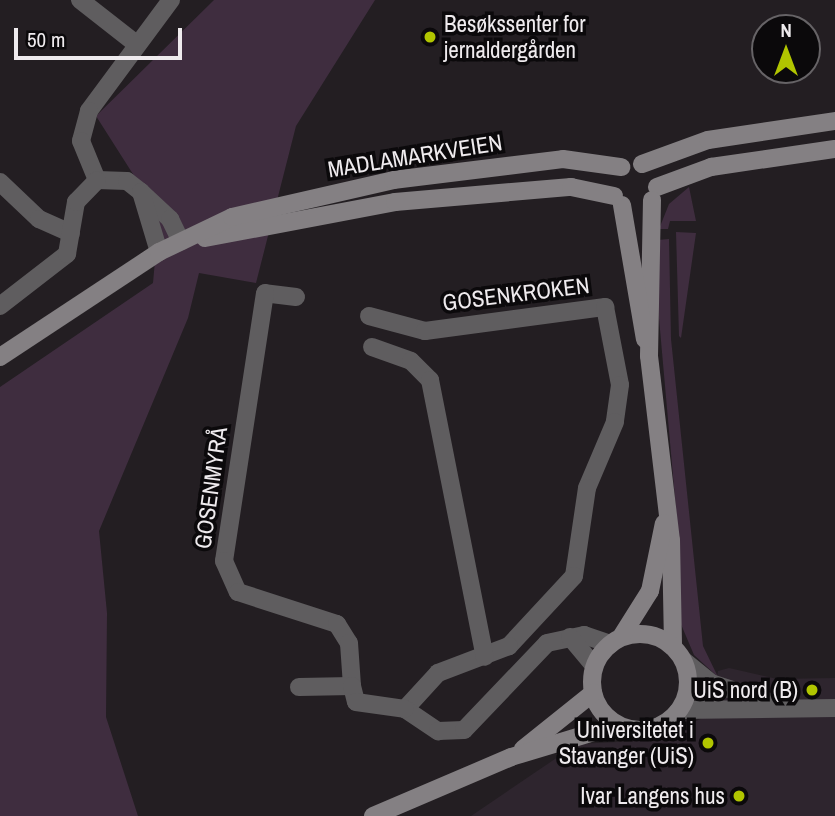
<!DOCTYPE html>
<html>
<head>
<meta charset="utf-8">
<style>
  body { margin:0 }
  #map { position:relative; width:835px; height:816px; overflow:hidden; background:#231e22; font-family:"Archivo Narrow",sans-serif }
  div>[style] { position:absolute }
  .built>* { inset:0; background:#2e252e }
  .green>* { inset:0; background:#3f2d3f }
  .minor>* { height:18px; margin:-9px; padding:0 9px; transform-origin:9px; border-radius:9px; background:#5f5d5f }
  .secondary>* { height:18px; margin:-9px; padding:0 9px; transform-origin:9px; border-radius:9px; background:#848083 }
  .secondary>.ring { margin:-9px; padding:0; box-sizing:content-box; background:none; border:18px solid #848083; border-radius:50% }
  .dots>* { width:19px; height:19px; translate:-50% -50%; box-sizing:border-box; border:4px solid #0b090b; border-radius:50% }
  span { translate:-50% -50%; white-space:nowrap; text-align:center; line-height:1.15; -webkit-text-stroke:7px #0b090b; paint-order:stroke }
  .poi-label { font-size:23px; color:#efebee }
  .left { translate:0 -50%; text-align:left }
  .right { translate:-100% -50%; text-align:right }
  .street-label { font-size:23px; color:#efebee }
  .north { position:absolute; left:751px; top:14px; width:70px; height:70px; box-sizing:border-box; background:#0b090b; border:2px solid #666366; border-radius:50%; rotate:0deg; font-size:19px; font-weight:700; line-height:28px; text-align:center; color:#efebee }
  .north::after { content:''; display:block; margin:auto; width:24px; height:32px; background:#b1c500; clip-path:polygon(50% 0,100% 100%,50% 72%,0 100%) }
  .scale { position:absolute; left:14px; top:28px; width:168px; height:32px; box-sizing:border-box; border:4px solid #efebee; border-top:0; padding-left:9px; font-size:21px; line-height:24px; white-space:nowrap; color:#efebee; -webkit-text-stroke:5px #0b090b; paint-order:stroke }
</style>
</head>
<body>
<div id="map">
  <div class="built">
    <i style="clip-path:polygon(729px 668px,777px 679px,835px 678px,835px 816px,471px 816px,577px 744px,656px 740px,711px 714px,718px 671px)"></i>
  </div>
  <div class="green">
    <i style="clip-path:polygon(214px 0,375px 0,296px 126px,256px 283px,199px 273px,188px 318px,99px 531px,107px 613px,106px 717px,138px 816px,0 816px,0 387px,153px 283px,159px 215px,96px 116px)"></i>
    <i style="clip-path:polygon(689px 187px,696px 221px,670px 221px,668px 229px,659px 229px,669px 204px)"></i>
    <i style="clip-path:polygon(676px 232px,696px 233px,681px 338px,679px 336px)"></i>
    <i style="clip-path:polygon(669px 239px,671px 339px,703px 646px,718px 677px,694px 655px,680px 622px,678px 532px,658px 307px,658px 240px)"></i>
  </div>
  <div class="minor">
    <i style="left:80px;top:0;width:70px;rotate:38deg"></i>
    <i style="left:171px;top:0;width:138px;rotate:126.5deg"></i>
    <i style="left:89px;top:111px;width:31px;rotate:105deg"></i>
    <i style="left:81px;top:141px;width:42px;rotate:67.7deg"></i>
    <i style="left:97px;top:180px;width:30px;rotate:2deg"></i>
    <i style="left:127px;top:181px;width:18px;rotate:38deg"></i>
    <i style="left:141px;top:192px;width:40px;rotate:43deg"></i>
    <i style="left:170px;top:219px;width:25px;rotate:64deg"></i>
    <i style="left:0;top:182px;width:54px;rotate:43.5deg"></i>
    <i style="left:39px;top:219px;width:35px;rotate:24deg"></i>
    <i style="left:141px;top:192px;width:63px;rotate:73.3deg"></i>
    <i style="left:296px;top:297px;width:31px;rotate:-173deg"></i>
    <i style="left:265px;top:293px;width:271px;rotate:98.7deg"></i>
    <i style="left:224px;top:561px;width:34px;rotate:66deg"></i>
    <i style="left:238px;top:592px;width:104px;rotate:17.9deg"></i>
    <i style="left:337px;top:624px;width:22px;rotate:58deg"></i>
    <i style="left:349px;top:643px;width:43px;rotate:86deg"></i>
    <i style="left:0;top:306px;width:85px;rotate:-37.8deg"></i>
    <i style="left:67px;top:254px;width:53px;rotate:-80.2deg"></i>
    <i style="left:76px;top:202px;width:30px;rotate:-46deg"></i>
    <i style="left:369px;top:316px;width:58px;rotate:15deg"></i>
    <i style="left:425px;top:331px;width:182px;rotate:-7.6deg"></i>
    <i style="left:605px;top:307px;width:79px;rotate:79.1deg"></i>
    <i style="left:620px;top:385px;width:37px;rotate:98deg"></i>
    <i style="left:615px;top:422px;width:72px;rotate:113deg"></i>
    <i style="left:587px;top:488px;width:89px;rotate:98.4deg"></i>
    <i style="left:574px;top:576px;width:96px;rotate:132.9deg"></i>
    <i style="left:509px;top:646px;width:76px;rotate:159.2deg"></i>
    <i style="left:438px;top:673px;width:49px;rotate:132.5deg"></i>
    <i style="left:405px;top:709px;width:40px;rotate:34deg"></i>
    <i style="left:438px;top:731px;width:26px;rotate:-2deg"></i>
    <i style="left:464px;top:730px;width:120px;rotate:-46.3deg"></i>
    <i style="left:547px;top:643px;width:38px;rotate:-12deg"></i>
    <i style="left:584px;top:635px;width:28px;rotate:19deg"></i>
    <i style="left:372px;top:347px;width:41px;rotate:19.7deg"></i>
    <i style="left:411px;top:361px;width:27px;rotate:45deg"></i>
    <i style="left:430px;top:380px;width:282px;rotate:78.8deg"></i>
    <i style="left:570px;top:637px;width:38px;rotate:50deg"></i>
    <i style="left:683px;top:660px;width:36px;rotate:39deg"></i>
    <i style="left:711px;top:683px;width:81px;rotate:18deg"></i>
    <i style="left:299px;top:687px;width:53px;rotate:-1.1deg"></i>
    <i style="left:352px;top:686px;width:16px;rotate:76deg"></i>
    <i style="left:356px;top:702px;width:49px;rotate:8.1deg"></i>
    <i style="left:679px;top:710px;width:156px;rotate:-0.7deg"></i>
  </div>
  <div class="secondary">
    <i style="left:642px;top:164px;width:70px;rotate:-20deg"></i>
    <i style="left:708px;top:140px;width:128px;rotate:-8.5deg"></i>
    <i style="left:657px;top:187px;width:58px;rotate:-20.3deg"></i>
    <i style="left:711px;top:167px;width:125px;rotate:-8.3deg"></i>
    <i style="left:652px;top:200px;width:156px;rotate:91.1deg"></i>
    <i style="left:649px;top:356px;width:185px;rotate:83.2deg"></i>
    <i style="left:671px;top:540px;width:107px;rotate:88.9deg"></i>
    <i style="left:622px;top:205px;width:136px;rotate:80.3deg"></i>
    <i style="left:205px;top:238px;width:193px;rotate:-10.7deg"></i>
    <i style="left:395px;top:202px;width:177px;rotate:-4.9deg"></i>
    <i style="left:571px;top:187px;width:44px;rotate:11.8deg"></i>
    <i style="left:0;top:357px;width:191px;rotate:-33.4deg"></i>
    <i style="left:159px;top:252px;width:81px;rotate:-25.6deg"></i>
    <i style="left:232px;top:217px;width:165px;rotate:-12.9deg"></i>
    <i style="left:393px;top:180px;width:171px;rotate:-7deg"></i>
    <i style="left:563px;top:159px;width:59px;rotate:7.9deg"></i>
    <i class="ring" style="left:592px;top:634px;width:78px;height:78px"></i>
    <i style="left:621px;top:637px;width:54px;rotate:-57.8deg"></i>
    <i style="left:650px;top:591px;width:69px;rotate:-78.4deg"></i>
    <i style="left:523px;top:749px;width:90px;rotate:-38.7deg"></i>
    <i style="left:373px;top:816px;width:150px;rotate:-23.1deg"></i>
    <i style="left:511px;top:757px;width:87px;rotate:-16.8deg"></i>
    <i style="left:594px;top:732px;width:32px;rotate:-5deg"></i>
  </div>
  <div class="dots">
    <i style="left:430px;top:37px;background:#b1c500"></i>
    <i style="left:812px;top:690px;background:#b1c500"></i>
    <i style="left:708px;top:743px;background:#b1c500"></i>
    <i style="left:739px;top:796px;background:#b1c500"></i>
  </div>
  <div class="poi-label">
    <span class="left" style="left:444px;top:37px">Besøkssenter for<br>jernaldergården</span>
    <span class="right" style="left:798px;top:690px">UiS nord (B)</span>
    <span class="right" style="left:694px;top:743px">Universitetet i<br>Stavanger (UiS)</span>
    <span class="right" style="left:725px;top:796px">Ivar Langens hus</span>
  </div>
  <div class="street-label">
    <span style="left:415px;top:156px;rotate:-9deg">MADLAMARKVEIEN</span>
    <span style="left:516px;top:294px;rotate:-7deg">GOSENKROKEN</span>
    <span style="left:211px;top:488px;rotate:-82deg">GOSENMYRÅ</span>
  </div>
  <div class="north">N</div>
  <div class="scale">50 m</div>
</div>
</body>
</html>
